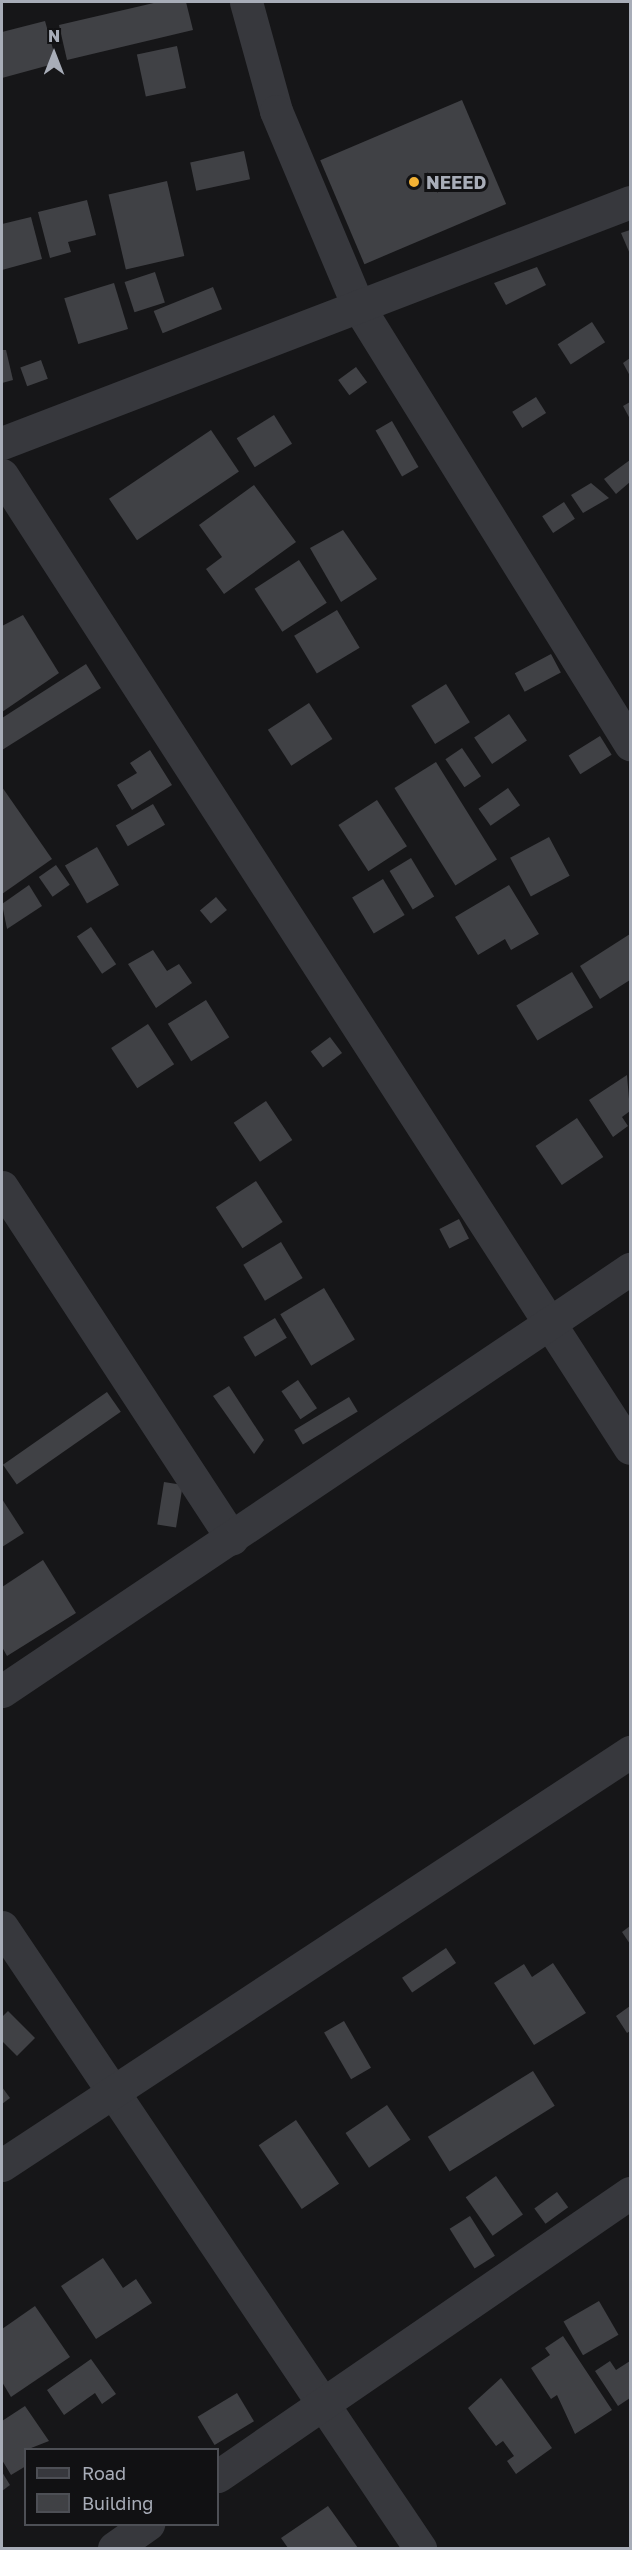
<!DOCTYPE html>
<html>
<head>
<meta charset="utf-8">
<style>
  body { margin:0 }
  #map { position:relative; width:632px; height:2550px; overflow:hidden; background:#161618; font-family:"Golos Text",sans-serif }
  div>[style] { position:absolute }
  .building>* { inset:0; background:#404145; transform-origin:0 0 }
  .minor>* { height:33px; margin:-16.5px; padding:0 16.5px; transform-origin:16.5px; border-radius:16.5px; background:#37383d }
  .dots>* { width:16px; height:16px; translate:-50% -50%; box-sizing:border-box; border:3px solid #111113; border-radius:50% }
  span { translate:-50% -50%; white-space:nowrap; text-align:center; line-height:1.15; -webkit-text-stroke:6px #111113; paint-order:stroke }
  .poi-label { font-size:18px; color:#a8adb8; font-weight:700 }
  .left { translate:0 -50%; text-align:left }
  .frame { position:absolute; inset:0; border:3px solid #a8adb8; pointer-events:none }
  .legend { position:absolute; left:24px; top:2448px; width:195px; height:78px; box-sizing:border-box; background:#111113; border:2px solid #4d4f55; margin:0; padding:8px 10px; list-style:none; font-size:18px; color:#a8adb8 }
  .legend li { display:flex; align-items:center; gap:12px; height:30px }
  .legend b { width:30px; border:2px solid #4d4f55 }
  .north { position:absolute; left:24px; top:24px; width:60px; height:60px; -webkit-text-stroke:4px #111113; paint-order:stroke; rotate:0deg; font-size:16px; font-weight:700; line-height:24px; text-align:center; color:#a8adb8 }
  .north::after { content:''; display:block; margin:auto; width:21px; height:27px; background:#a8adb8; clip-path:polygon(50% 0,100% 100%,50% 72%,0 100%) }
</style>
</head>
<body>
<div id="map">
  <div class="building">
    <i style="clip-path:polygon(158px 2px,186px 2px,193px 30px,67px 60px,59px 25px)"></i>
    <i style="clip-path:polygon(45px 21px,57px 63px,2px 78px,2px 32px)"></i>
    <i style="left:177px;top:46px;width:43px;height:41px;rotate:78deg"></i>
    <i style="left:462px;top:100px;width:113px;height:154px;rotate:67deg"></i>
    <i style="left:244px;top:151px;width:29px;height:55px;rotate:78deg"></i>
    <i style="left:167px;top:181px;width:77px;height:60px;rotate:77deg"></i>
    <i style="clip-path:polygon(87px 200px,96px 235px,68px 242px,71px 252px,50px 258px,38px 212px)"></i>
    <i style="clip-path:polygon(31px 217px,42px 259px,2px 270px,2px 224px)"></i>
    <i style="clip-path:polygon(630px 230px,630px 254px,621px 233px)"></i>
    <i style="clip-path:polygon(537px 267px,546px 285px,506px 305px,494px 283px)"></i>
    <i style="left:155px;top:272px;width:32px;height:32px;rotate:72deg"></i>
    <i style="left:114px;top:283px;width:48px;height:52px;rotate:73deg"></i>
    <i style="left:213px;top:287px;width:24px;height:64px;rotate:68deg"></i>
    <i style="left:592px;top:322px;width:24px;height:41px;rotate:57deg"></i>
    <i style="clip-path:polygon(2px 350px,6px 350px,13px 380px,2px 383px)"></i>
    <i style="clip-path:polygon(630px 358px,630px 376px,623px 363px)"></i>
    <i style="left:41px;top:360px;width:20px;height:22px;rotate:70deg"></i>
    <i style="left:356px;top:367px;width:19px;height:22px;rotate:54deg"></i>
    <i style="left:536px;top:397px;width:19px;height:28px;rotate:58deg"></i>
    <i style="clip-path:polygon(630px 402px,630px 419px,623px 406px)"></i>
    <i style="left:274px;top:415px;width:34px;height:44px;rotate:58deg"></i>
    <i style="left:392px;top:421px;width:53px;height:19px;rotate:60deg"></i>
    <i style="left:211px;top:430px;width:50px;height:123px;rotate:56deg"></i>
    <i style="clip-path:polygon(630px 460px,630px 482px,616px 494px,604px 479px)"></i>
    <i style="clip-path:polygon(591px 483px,609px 498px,583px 513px,571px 495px)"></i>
    <i style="clip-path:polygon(254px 485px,296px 542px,224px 594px,206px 569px,222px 557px,199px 525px)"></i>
    <i style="left:564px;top:502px;width:20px;height:26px;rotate:57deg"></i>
    <i style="clip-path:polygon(343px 530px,377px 579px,341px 602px,310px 548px)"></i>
    <i style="left:299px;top:560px;width:51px;height:53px;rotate:57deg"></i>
    <i style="left:337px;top:610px;width:44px;height:50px;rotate:59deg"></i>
    <i style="clip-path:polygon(23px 615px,59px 673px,2px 712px,2px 626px)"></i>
    <i style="left:551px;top:654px;width:21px;height:41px;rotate:62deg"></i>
    <i style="clip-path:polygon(86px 664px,101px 688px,2px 750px,2px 718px)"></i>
    <i style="left:446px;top:684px;width:45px;height:41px;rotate:58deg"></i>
    <i style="left:309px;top:703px;width:43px;height:49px;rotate:57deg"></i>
    <i style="left:509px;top:714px;width:32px;height:42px;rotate:56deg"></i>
    <i style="left:600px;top:736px;width:22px;height:37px;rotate:58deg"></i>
    <i style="left:462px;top:748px;width:34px;height:20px;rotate:56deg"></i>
    <i style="clip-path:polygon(150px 750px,172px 785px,132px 810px,117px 785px,137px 773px,130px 763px)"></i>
    <i style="left:436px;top:762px;width:115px;height:49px;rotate:58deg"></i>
    <i style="clip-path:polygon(2px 787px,52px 859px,2px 894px)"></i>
    <i style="left:508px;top:788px;width:21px;height:36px;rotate:55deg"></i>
    <i style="left:377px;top:800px;width:55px;height:46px;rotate:57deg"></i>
    <i style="left:153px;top:804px;width:24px;height:43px;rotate:60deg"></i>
    <i style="left:549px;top:837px;width:44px;height:44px;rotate:62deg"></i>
    <i style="left:97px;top:847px;width:44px;height:37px;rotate:60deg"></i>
    <i style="left:411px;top:858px;width:45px;height:25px;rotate:59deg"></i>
    <i style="left:56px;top:865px;width:24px;height:21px;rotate:55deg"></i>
    <i style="left:383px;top:879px;width:42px;height:36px;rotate:59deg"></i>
    <i style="clip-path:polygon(29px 885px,42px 906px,7px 929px,2px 904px)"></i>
    <i style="clip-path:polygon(509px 885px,539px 934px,511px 950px,505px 939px,478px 955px,455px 917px)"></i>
    <i style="left:216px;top:897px;width:17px;height:21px;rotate:50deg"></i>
    <i style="left:91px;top:927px;width:45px;height:17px;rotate:56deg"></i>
    <i style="clip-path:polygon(630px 934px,630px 980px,600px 999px,580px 966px)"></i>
    <i style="clip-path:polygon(153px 950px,167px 971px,179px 964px,192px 983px,156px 1008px,128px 964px)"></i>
    <i style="left:572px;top:972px;width:41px;height:65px;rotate:59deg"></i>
    <i style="left:206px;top:1000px;width:44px;height:45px;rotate:58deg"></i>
    <i style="left:148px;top:1024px;width:48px;height:44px;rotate:57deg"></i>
    <i style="left:330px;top:1037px;width:20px;height:24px;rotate:53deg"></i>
    <i style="clip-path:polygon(627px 1075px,630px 1111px,622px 1117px,628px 1126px,613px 1137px,589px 1100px)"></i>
    <i style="left:266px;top:1101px;width:47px;height:39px;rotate:56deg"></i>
    <i style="left:577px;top:1118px;width:47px;height:50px;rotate:56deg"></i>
    <i style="left:256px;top:1181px;width:49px;height:48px;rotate:57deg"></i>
    <i style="left:459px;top:1219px;width:22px;height:22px;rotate:63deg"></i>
    <i style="left:281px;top:1242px;width:42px;height:44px;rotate:59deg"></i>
    <i style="left:324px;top:1288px;width:60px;height:51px;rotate:59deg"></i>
    <i style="left:275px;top:1318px;width:23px;height:37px;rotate:59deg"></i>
    <i style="left:298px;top:1380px;width:34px;height:20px;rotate:56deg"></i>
    <i style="clip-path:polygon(229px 1386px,264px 1440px,254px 1454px,213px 1396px)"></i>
    <i style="left:107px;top:1392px;width:24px;height:127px;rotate:55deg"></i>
    <i style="left:349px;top:1397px;width:17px;height:64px;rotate:59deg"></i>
    <i style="left:164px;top:1482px;width:19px;height:43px;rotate:9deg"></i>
    <i style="clip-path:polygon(2px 1499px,24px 1533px,2px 1547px)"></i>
    <i style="clip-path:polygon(43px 1560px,76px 1613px,7px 1656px,2px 1647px,2px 1587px)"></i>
    <i style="clip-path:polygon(630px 1926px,630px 1944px,622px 1932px)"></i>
    <i style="left:446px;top:1948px;width:18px;height:53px;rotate:56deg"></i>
    <i style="clip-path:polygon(553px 1963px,586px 2013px,534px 2045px,494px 1983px,524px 1964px,532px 1977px)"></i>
    <i style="clip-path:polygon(630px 2006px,630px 2031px,627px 2033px,616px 2016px)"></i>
    <i style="clip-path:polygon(8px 2011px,35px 2038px,17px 2056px,2px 2041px,2px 2017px)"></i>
    <i style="left:344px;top:2021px;width:54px;height:23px;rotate:60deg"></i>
    <i style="left:533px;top:2071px;width:41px;height:124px;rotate:58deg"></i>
    <i style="clip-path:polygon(2px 2087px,10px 2098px,2px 2104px)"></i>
    <i style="left:387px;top:2105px;width:42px;height:50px;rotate:56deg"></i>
    <i style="left:296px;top:2120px;width:77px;height:45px;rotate:56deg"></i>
    <i style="left:496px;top:2176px;width:47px;height:37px;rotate:55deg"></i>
    <i style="left:557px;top:2192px;width:19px;height:28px;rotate:54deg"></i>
    <i style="left:470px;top:2216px;width:47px;height:24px;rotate:58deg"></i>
    <i style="clip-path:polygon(103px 2258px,123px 2288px,136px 2279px,152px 2303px,96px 2339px,61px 2286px)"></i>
    <i style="left:599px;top:2301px;width:39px;height:41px;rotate:60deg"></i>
    <i style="clip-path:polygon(35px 2306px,70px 2357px,11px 2397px,2px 2382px,2px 2329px)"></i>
    <i style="clip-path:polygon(563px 2336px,612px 2410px,575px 2434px,557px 2395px,551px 2399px,531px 2368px,550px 2355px,545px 2348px)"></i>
    <i style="clip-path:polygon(91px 2359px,116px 2394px,102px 2404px,95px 2393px,64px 2415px,47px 2390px)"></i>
    <i style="clip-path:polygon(610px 2361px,616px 2370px,630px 2361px,630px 2398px,618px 2406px,595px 2371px)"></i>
    <i style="clip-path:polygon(501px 2378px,552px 2448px,516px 2474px,507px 2461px,514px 2456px,503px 2441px,496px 2446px,468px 2408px)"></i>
    <i style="left:237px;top:2393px;width:33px;height:46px;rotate:59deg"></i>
    <i style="clip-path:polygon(25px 2406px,49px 2441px,26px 2450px,26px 2466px,11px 2475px,2px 2460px,2px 2421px)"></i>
    <i style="clip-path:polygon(2px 2472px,10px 2485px,2px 2491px)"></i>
    <i style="clip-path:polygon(328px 2506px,358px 2548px,288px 2548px,281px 2538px)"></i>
  </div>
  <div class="minor">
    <i style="left:246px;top:2px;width:113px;rotate:74.6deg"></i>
    <i style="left:276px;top:111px;width:212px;rotate:67.2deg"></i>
    <i style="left:358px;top:306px;width:516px;rotate:58.16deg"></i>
    <i style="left:2px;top:443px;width:673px;rotate:-20.99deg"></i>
    <i style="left:2px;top:475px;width:1158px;rotate:57.16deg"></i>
    <i style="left:2px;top:1187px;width:420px;rotate:56.8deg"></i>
    <i style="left:2px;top:1691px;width:757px;rotate:-33.9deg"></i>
    <i style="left:2px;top:1927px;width:749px;rotate:56.06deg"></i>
    <i style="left:2px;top:2165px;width:752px;rotate:-33.33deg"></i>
    <i style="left:218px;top:2476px;width:500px;rotate:-34.5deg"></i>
    <i style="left:114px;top:2548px;width:42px;rotate:-35.2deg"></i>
  </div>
  <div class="dots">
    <i style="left:414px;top:182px;background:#f2b134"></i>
  </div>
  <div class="poi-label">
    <span class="left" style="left:426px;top:182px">NEEED</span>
  </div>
  <div class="frame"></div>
  <ul class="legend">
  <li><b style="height:8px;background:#37383d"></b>Road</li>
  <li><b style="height:16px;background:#404145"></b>Building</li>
  </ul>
  <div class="north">N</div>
</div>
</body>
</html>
